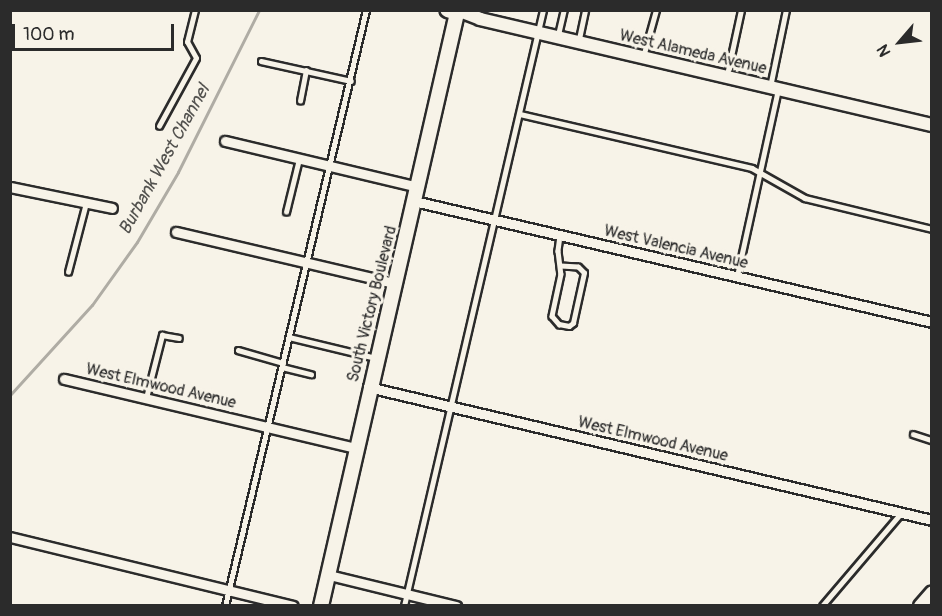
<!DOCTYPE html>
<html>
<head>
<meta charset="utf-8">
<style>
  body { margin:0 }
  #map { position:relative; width:942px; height:616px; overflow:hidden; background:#f7f3e8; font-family:Pangolin,sans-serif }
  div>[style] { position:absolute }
  .stream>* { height:3px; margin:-1.5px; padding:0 1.5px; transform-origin:1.5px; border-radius:1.5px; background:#afaca4 }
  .roads { filter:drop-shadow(2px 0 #2b2b2b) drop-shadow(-2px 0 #2b2b2b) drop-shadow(0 2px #2b2b2b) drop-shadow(0 -2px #2b2b2b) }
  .service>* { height:4.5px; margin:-2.25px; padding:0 2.25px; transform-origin:2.25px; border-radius:2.25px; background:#f7f3e8 }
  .minor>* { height:9px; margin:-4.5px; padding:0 4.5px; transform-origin:4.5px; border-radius:4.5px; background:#f7f3e8 }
  .secondary>* { height:12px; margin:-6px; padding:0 6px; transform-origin:6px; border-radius:6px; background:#f7f3e8 }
  .primary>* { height:14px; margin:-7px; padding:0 7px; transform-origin:7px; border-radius:7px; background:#f7f3e8 }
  span { translate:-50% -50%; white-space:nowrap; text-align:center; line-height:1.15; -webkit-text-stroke:6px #f7f3e8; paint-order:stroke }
  .street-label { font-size:16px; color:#2b2b2b }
  .water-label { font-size:18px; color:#53524f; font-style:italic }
  .frame { position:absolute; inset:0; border:12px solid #2b2b2b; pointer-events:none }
  .north { position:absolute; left:870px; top:12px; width:60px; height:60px; -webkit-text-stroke:4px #f7f3e8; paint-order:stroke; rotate:242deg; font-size:16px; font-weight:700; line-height:24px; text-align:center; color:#2b2b2b }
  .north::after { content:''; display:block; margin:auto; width:21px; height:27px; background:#2b2b2b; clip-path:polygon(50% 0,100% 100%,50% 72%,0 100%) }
  .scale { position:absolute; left:12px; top:24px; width:162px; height:27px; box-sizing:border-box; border:3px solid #2b2b2b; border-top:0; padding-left:8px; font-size:18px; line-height:21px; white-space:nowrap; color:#2b2b2b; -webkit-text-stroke:4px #f7f3e8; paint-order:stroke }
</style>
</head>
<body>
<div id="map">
  <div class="stream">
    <i style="left:10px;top:395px;width:122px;rotate:-47.7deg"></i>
    <i style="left:92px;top:305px;width:77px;rotate:-54.5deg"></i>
    <i style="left:137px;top:242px;width:81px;rotate:-59.6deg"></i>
    <i style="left:178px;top:172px;width:181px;rotate:-63.4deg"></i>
  </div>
  <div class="roads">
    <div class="service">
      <i style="left:558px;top:35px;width:26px;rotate:-77deg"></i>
      <i style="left:579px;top:39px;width:30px;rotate:-78deg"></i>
      <i style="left:643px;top:57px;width:49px;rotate:-74.5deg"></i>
      <i style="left:261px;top:61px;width:92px;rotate:12.5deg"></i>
      <i style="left:727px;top:75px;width:66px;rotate:-77.8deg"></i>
      <i style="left:770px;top:87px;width:79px;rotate:-78.3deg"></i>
      <i style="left:300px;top:101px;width:31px;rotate:-79deg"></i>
      <i style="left:520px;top:114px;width:238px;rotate:13.1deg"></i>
      <i style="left:752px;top:168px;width:61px;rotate:29.5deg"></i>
      <i style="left:805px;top:198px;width:131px;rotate:13.7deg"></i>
      <i style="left:159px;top:126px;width:77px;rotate:-61.4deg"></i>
      <i style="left:196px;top:58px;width:18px;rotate:-119deg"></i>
      <i style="left:187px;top:42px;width:33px;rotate:-76deg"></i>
      <i style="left:286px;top:212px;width:55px;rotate:-76.2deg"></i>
      <i style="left:560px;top:236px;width:15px;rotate:98deg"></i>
      <i style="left:558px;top:251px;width:23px;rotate:83deg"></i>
      <i style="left:561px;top:274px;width:43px;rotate:102.1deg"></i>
      <i style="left:552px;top:316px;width:11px;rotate:49deg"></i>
      <i style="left:559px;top:324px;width:10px;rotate:11deg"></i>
      <i style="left:569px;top:326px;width:5px;rotate:-37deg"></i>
      <i style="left:573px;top:323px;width:51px;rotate:-77.6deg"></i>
      <i style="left:584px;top:273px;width:8px;rotate:-135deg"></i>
      <i style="left:578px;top:267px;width:17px;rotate:-177deg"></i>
      <i style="left:68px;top:272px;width:71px;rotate:-75.4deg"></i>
      <i style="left:737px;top:276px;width:191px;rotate:-77.6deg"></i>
      <i style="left:289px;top:337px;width:89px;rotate:13.6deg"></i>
      <i style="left:238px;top:350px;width:47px;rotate:16.1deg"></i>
      <i style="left:282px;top:367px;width:30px;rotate:14deg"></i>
      <i style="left:146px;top:398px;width:65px;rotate:-75.7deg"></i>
      <i style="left:162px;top:335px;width:17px;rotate:10deg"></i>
      <i style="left:913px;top:434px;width:20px;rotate:18deg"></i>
      <i style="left:225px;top:606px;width:612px;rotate:-76.69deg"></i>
      <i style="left:404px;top:606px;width:612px;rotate:-76.87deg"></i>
      <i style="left:822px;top:606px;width:123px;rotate:-49.6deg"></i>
    </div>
    <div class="minor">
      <i style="left:225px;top:141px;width:198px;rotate:13.4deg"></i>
      <i style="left:10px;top:187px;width:104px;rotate:11.6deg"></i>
      <i style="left:414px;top:201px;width:532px;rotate:13.15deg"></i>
      <i style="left:176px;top:232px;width:224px;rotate:13.2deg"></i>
      <i style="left:64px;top:379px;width:300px;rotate:13.3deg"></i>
      <i style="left:368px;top:387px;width:579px;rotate:13.27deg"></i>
      <i style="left:10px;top:537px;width:291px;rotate:13.7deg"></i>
      <i style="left:329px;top:575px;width:131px;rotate:13.7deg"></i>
    </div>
    <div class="secondary">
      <i style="left:457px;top:10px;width:25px;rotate:21deg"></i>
      <i style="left:480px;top:19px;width:464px;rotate:13.2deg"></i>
      <i style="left:920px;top:606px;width:18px;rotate:-49deg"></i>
    </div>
    <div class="primary">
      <i style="left:321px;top:606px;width:608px;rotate:-77.08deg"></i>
      <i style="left:457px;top:13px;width:10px;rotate:-163deg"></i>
    </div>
  </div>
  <div class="street-label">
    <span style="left:693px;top:52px;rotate:13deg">West Alameda Avenue</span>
    <span style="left:676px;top:247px;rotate:13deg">West Valencia Avenue</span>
    <span style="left:372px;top:304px;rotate:-76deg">South Victory Boulevard</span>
    <span style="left:161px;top:386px;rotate:13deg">West Elmwood Avenue</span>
    <span style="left:653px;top:439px;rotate:13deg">West Elmwood Avenue</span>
  </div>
  <div class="water-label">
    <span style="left:165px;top:160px;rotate:-61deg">Burbank West Channel</span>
  </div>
  <div class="frame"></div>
  <div class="north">N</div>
  <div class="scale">100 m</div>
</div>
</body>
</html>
